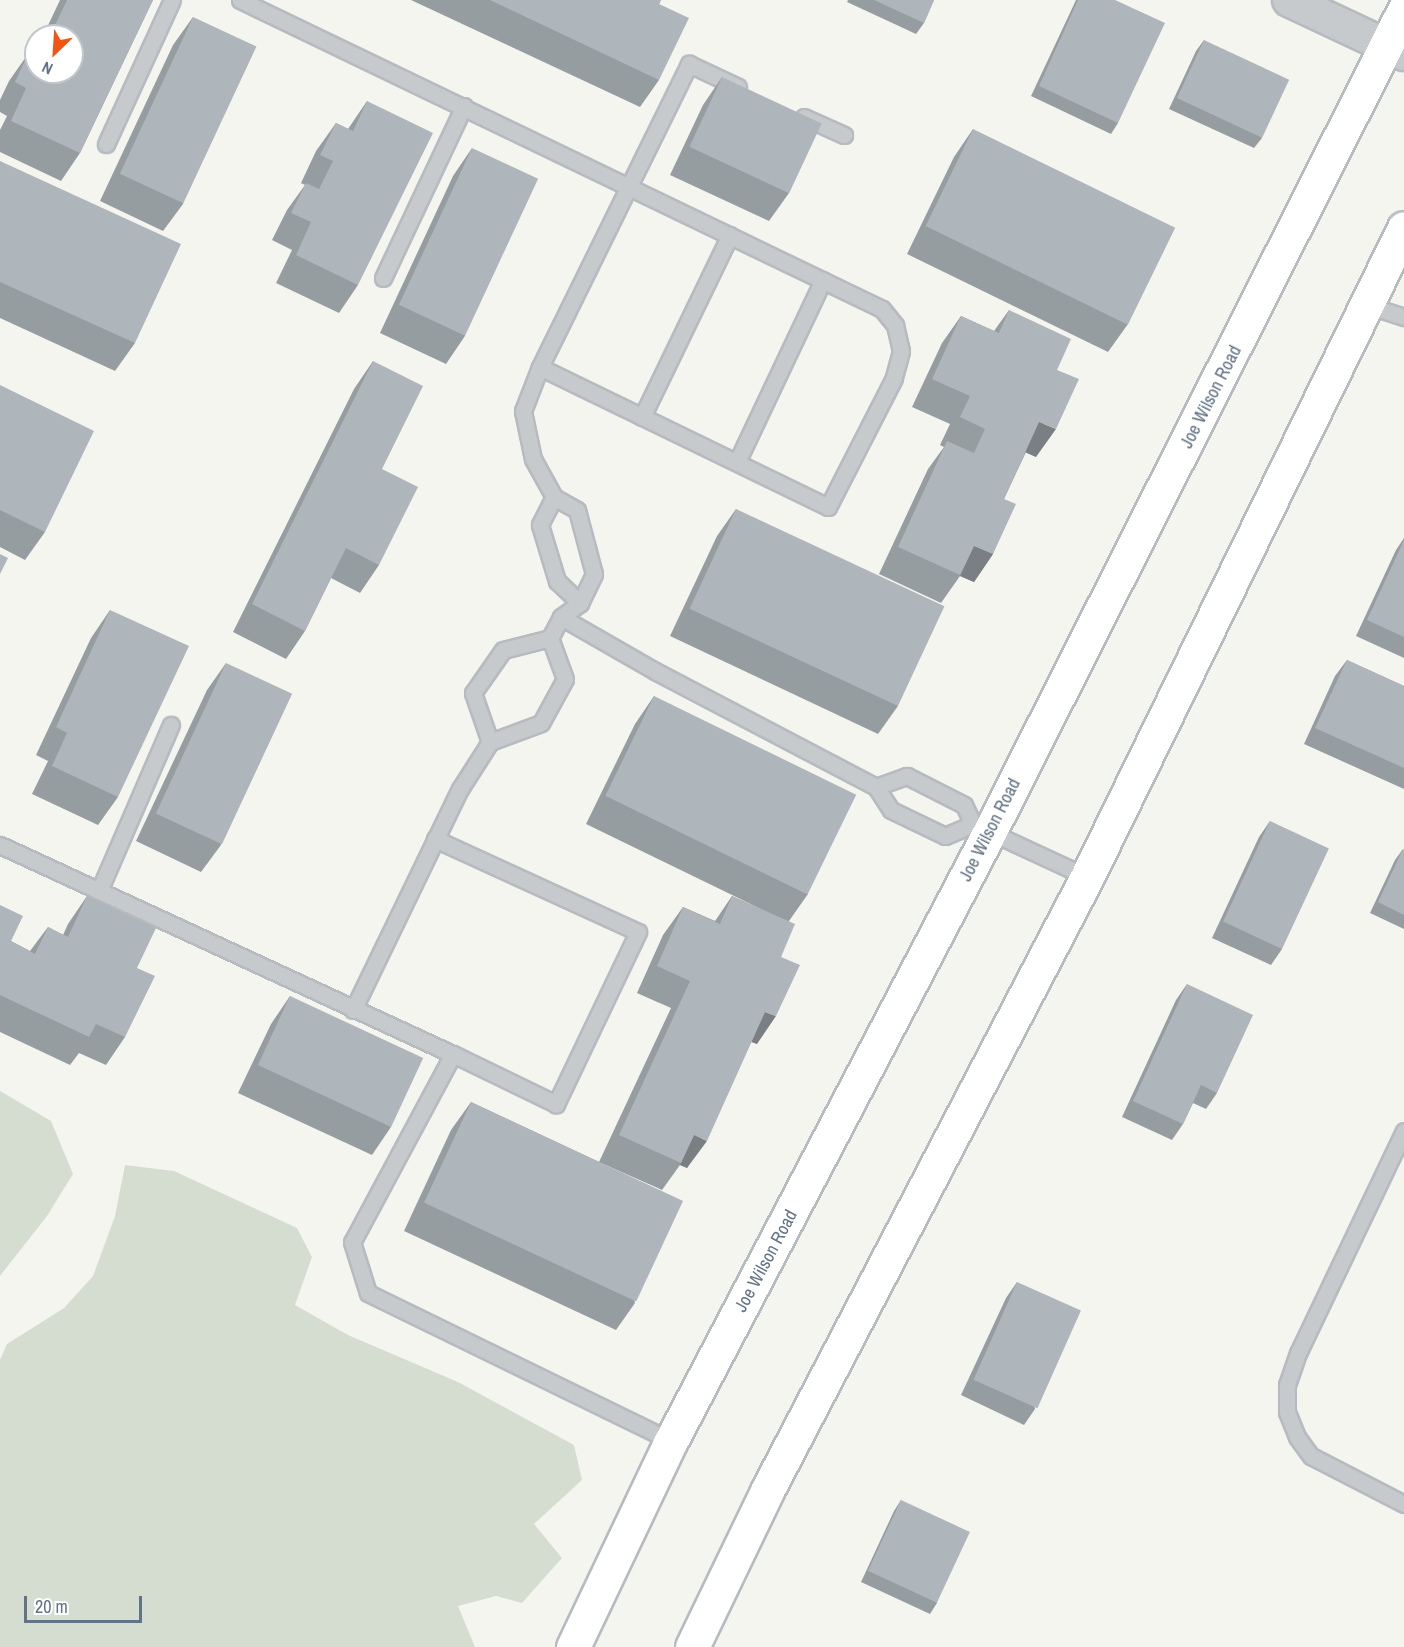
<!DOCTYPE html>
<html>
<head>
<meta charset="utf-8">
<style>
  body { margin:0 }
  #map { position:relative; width:1404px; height:1647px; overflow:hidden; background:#f5f5f0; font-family:"Archivo Narrow",sans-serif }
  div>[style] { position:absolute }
  .green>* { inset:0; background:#d5ddd1 }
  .roads { filter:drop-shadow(2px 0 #b6bbc0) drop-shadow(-2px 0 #b6bbc0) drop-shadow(0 2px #b6bbc0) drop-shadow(0 -2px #b6bbc0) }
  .service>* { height:15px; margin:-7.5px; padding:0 7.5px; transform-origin:7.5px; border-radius:7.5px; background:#c7cacd }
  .minor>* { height:32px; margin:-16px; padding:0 16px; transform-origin:16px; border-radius:16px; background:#c7cacd }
  .secondary>* { height:33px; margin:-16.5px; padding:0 16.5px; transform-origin:16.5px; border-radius:16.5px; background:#fff }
  .wall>* { inset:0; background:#969da1 }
  .shaded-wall>* { inset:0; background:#7a7f83 }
  .building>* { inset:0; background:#aeb6bb; transform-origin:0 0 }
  span { translate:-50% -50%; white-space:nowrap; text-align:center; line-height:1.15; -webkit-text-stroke:6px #fff; paint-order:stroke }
  .street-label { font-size:18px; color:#617384 }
  .north { position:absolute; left:24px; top:24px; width:60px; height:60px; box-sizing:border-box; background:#fff; border:2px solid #c0c7ce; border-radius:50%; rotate:205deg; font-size:16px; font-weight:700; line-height:24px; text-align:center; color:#617384 }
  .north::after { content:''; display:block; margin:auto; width:21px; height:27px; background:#f35313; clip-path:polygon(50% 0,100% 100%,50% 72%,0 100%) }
  .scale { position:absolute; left:24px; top:1596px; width:118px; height:27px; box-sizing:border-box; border:3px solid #617384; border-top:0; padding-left:8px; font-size:18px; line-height:21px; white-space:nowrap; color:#617384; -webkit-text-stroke:4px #fff; paint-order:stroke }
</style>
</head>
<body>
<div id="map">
  <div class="green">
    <i style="clip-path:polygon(0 1091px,51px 1121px,73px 1174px,47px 1216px,0 1276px)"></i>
    <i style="clip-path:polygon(125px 1165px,174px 1171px,297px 1228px,312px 1257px,295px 1305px,348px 1335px,458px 1382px,574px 1445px,582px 1480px,534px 1524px,562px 1558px,522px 1603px,496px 1596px,458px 1606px,475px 1647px,0 1647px,0 1360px,7px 1344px,64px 1308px,93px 1276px,115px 1216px)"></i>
  </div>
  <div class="roads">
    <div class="service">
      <i style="left:240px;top:0;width:712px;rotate:25.7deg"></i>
      <i style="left:882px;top:309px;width:21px;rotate:51deg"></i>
      <i style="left:895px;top:325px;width:27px;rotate:77deg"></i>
      <i style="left:901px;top:351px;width:28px;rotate:105deg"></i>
      <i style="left:894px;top:378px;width:145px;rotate:117.1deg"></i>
      <i style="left:828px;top:507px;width:320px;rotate:-154.1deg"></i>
      <i style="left:804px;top:117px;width:44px;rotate:24.2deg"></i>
      <i style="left:106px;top:144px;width:158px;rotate:-65.4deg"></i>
      <i style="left:383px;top:278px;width:190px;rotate:-64.8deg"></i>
      <i style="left:1367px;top:305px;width:39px;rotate:18deg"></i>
      <i style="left:642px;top:417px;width:202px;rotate:-64.2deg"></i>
      <i style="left:737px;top:462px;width:201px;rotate:-64.7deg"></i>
      <i style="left:554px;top:497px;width:31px;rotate:117deg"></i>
      <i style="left:540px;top:525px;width:59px;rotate:73.1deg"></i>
      <i style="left:557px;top:581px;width:32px;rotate:44deg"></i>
      <i style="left:561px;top:617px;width:108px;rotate:29.9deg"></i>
      <i style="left:655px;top:671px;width:250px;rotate:27.7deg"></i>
      <i style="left:876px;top:787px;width:27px;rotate:57deg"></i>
      <i style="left:891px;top:810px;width:60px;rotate:25.7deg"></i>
      <i style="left:945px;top:836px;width:30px;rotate:-23deg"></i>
      <i style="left:490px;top:742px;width:52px;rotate:-109.1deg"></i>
      <i style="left:473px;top:693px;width:52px;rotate:-55.1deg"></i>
      <i style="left:503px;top:650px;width:49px;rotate:-14.3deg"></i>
      <i style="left:876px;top:787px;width:33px;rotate:-20deg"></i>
      <i style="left:907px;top:776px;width:64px;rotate:27deg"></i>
      <i style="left:964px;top:805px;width:21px;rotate:65deg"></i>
      <i style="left:973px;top:824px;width:126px;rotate:24.9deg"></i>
      <i style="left:435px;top:839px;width:223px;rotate:24.6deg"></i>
      <i style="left:638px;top:932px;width:191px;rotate:115.5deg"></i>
      <i style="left:556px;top:1104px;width:114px;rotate:-154.1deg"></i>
      <i style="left:0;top:845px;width:499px;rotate:24.8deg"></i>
      <i style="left:453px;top:1054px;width:213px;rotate:118.2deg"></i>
      <i style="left:352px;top:1242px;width:53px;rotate:72.6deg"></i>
      <i style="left:368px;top:1293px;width:337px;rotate:26deg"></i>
      <i style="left:99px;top:891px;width:181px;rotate:-66.6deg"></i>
      <i style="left:353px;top:1010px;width:246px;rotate:-64.2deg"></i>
      <i style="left:460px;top:789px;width:56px;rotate:-57.4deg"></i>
      <i style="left:490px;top:742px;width:54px;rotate:-20.4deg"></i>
      <i style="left:541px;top:723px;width:50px;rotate:-61.4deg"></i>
      <i style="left:565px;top:679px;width:44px;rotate:-110.1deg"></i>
      <i style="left:550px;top:638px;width:24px;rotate:-62deg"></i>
      <i style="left:561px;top:617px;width:24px;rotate:-36deg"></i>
      <i style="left:580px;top:603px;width:32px;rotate:-64deg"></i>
      <i style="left:594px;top:574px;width:66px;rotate:-104.9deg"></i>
      <i style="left:577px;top:510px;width:26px;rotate:-151deg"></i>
      <i style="left:554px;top:497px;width:43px;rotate:-118.9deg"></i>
      <i style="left:533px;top:459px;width:49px;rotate:-101.8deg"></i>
      <i style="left:523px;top:411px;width:47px;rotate:-68.9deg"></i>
      <i style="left:540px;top:367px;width:338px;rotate:-63.8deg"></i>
      <i style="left:689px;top:64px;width:54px;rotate:25.1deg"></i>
      <i style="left:1404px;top:1131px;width:246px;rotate:115.5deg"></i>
      <i style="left:1298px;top:1353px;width:34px;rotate:109deg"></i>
      <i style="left:1287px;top:1385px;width:27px;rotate:90deg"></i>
      <i style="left:1287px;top:1412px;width:27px;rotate:68deg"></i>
      <i style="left:1297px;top:1437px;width:24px;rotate:54deg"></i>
      <i style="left:1311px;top:1456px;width:105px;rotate:27.3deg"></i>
    </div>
    <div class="minor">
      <i style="left:1289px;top:0;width:127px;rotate:25.2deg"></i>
    </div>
    <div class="secondary">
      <i style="left:573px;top:1647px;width:228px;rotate:-64.6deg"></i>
      <i style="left:671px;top:1441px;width:686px;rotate:-62.39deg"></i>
      <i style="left:989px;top:833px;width:922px;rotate:-63.24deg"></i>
      <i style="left:692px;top:1647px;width:175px;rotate:-64.3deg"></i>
      <i style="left:768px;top:1489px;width:690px;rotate:-62.47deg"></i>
      <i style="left:1087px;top:877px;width:722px;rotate:-63.97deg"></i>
    </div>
  </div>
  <div class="wall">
    <i style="clip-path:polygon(60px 0,153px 0,80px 153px,61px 181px,0 152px,0 130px,7px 116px,0 112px,0 100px,9px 81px,28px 54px,34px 57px,36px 52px,36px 72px,72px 36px,43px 36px)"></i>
    <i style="clip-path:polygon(411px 0,661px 0,659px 4px,659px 80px,640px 107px)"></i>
    <i style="clip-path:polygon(848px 0,934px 0,924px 23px,916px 34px,847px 2px)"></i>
    <i style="clip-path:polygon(1076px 0,1115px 0,1118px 123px,1111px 134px,1031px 96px)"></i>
    <i style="clip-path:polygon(193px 17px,183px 204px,163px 231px,100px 201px,173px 45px)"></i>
    <i style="clip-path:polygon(1204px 40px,1262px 138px,1254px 148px,1169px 109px,1196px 51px)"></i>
    <i style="clip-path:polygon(722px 77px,789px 193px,769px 221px,670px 175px,703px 105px)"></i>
    <i style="clip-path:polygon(367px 101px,358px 285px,339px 313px,276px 283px,292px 250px,272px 240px,287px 210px,305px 185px,301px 183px,316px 151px,336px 123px,348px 129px)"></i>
    <i style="clip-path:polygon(973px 129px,1128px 324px,1108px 352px,907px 254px,954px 157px)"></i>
    <i style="clip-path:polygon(472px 148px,465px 336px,446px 364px,380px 333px,453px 176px)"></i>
    <i style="clip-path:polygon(0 161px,135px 343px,115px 371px,0 318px)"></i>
    <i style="clip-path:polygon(1009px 310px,1057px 370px,1036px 457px,1026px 452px,1004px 499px,993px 554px,974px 582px,960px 576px,941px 603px,879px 574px,928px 469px,944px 447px,940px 445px,950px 424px,912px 407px,942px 343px,961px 316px,994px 331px)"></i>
    <i style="clip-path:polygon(373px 361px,382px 469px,379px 565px,360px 593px,331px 578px,305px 631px,286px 659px,233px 632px,354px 389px)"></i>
    <i style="clip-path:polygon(0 385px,45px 532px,25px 560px,0 547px)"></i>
    <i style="clip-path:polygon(736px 509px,898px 706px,878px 734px,670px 636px,717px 536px)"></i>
    <i style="clip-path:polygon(1404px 538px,1404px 658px,1356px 636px,1396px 550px)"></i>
    <i style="clip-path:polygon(110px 610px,118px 797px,98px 825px,32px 794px,48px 761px,36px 755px,91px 638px)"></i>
    <i style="clip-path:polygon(1347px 660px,1404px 686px,1404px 789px,1304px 744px,1335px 676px)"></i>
    <i style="clip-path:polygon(226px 663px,221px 845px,201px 872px,136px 841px,207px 690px)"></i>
    <i style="clip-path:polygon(654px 696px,808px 894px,789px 921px,781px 957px,757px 1044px,751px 1042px,687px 1168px,680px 1165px,662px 1190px,601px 1163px,635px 1303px,616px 1330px,404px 1231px,451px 1130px,471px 1102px,599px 1162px,671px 1008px,637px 993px,663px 935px,683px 907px,715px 921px,732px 896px,765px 911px,586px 824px,635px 724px)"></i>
    <i style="clip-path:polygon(1270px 821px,1282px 949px,1271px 965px,1212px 938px,1259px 837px)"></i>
    <i style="clip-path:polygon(1403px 849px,1404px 850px,1404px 929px,1370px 913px,1395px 860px)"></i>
    <i style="clip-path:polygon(87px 896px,137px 968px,125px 1037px,106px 1065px,79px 1053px,70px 1065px,0 1032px,0 905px,11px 941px,30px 951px,48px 927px,63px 935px,68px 924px)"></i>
    <i style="clip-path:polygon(1187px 984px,1217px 1093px,1206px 1109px,1193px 1103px,1183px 1124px,1172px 1140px,1122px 1117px,1176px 1000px)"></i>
    <i style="clip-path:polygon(290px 996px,391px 1127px,372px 1155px,238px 1093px,271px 1024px)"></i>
    <i style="clip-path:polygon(1017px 1282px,1035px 1409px,1024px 1425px,961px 1395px,1006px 1298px)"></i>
    <i style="clip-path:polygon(901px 1500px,937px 1603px,930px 1614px,861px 1582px,894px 1511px)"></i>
  </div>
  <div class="shaded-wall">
    <i style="clip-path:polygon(1039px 422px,1056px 429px,1036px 457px,1020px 450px)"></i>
    <i style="clip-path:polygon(974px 546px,993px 554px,974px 582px,960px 576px)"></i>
    <i style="clip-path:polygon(765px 1012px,776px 1016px,757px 1044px,745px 1039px)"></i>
    <i style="clip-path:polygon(694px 1135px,707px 1141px,687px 1168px,680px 1165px)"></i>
  </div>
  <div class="building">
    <i style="clip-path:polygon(67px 0,153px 0,80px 153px,11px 121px,26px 88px,15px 82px,28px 54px,36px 58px,36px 72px,72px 72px,72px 36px,50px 36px)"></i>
    <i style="clip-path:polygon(490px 0,661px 0,659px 4px,689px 18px,659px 80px)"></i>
    <i style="clip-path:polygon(874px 0,934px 0,924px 23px)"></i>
    <i style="clip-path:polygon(1078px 0,1115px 0,1165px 23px,1118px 123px,1039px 86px)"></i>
    <i style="left:193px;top:17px;width:70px;height:173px;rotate:25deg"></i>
    <i style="left:1204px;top:40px;width:94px;height:64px;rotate:25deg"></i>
    <i style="left:722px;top:77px;width:110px;height:77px;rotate:25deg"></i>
    <i style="clip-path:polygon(367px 101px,433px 133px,358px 285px,296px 255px,311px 222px,291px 213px,306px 183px,319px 189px,333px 161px,320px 155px,336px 123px,353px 131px)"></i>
    <i style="left:973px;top:129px;width:225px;height:108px;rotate:26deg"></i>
    <i style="left:472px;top:148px;width:73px;height:173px;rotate:25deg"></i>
    <i style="clip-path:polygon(0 161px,181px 244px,135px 343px,0 282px)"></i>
    <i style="clip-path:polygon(1009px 310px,1071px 339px,1057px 370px,1079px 379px,1056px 429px,1039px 422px,1004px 499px,1016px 504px,993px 554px,974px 546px,960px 575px,898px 547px,947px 441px,974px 453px,985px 429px,960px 417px,970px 396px,932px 379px,961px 316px,999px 333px)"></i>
    <i style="clip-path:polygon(373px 361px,423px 386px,382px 469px,418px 487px,379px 565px,346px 548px,305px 631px,252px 604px)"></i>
    <i style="clip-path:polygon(0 385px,94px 431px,45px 532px,0 510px)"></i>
    <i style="left:736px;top:509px;width:230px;height:110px;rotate:25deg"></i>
    <i style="clip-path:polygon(1404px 540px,1404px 637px,1367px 620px)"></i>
    <i style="clip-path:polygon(0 554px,8px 558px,0 574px)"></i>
    <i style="clip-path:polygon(110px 610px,189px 646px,118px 797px,52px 766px,67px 733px,56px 727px)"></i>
    <i style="clip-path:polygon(1347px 660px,1404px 686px,1404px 768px,1315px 728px)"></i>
    <i style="left:226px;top:663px;width:73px;height:166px;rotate:25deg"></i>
    <i style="left:654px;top:696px;width:225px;height:111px;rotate:26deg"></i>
    <i style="left:1270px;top:821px;width:65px;height:111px;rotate:25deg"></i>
    <i style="clip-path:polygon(1403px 849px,1404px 850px,1404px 915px,1378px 902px)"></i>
    <i style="clip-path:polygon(87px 896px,156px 928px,137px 968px,155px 976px,125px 1037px,96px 1024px,89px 1037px,0 995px,0 905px,23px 916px,11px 941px,35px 954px,48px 927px,68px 937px)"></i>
    <i style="clip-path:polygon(732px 896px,795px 924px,781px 957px,800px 965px,776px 1016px,765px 1012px,707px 1141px,694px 1135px,681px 1163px,619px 1135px,690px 981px,657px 966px,683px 907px,720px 924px)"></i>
    <i style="clip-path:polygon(1187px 984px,1253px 1015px,1217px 1093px,1201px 1085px,1183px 1124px,1133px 1101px)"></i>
    <i style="left:290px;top:996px;width:147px;height:76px;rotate:25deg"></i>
    <i style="left:471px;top:1102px;width:234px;height:111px;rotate:25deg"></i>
    <i style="left:1017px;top:1282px;width:70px;height:107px;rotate:24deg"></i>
    <i style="left:901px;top:1500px;width:76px;height:78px;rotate:25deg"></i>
  </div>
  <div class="street-label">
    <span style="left:1211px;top:397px;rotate:-63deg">Joe Wilson Road</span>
    <span style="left:990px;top:830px;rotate:-63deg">Joe Wilson Road</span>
    <span style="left:766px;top:1261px;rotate:-62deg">Joe Wilson Road</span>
  </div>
  <div class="north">N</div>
  <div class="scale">20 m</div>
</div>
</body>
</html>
